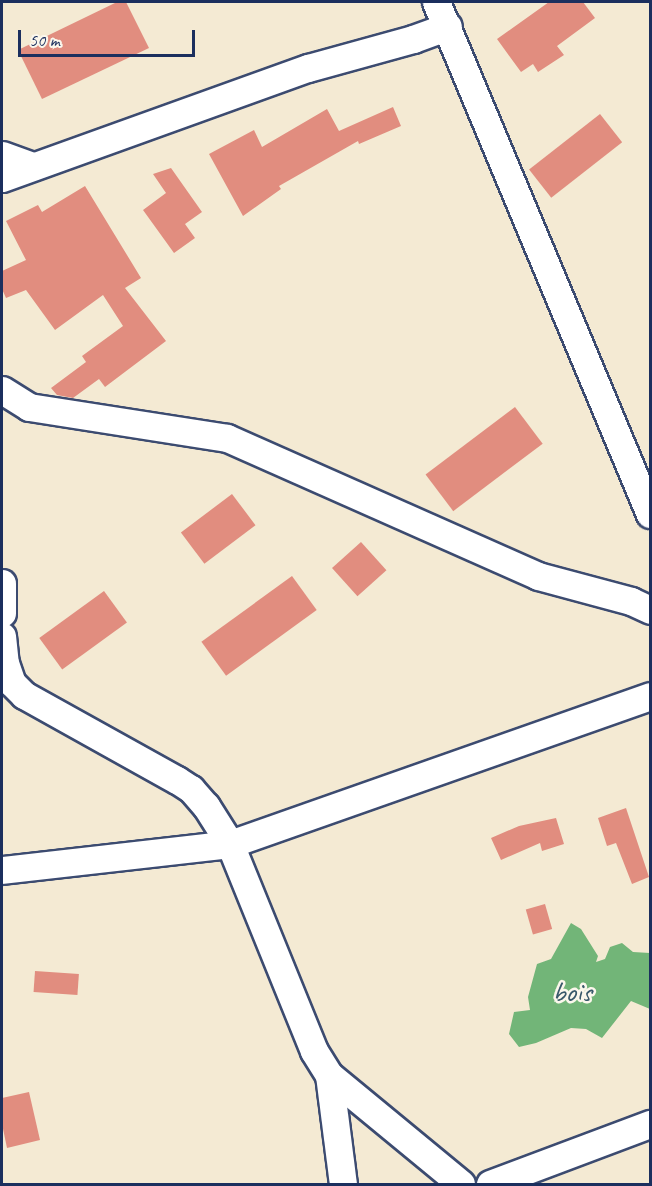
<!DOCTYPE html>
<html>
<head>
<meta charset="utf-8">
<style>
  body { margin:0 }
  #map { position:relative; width:652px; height:1186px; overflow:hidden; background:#f4ead3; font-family:Caveat,sans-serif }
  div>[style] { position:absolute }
  .forest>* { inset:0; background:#72b578 }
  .building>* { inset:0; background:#e18d7f; transform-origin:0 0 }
  .roads { filter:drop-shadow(2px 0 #3c4b70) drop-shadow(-2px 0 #3c4b70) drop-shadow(0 2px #3c4b70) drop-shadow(0 -2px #3c4b70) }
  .minor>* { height:27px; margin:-13.5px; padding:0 13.5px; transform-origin:13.5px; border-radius:13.5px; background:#fff }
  span { translate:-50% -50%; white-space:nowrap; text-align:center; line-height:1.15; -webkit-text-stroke:5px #fbf7ec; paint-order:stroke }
  .park-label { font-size:30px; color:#38586a }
  .frame { position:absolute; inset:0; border:3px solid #1b2f5e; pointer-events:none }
  .scale { position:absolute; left:18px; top:30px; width:177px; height:27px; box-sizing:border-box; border:3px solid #1b2f5e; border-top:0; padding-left:8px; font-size:18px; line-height:21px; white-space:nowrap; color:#1b2f5e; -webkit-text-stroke:4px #fbf7ec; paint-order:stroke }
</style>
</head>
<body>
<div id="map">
  <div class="forest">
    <i style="clip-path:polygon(571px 923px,581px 929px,598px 956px,596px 962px,605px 959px,610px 947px,622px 943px,633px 952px,650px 953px,650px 1009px,631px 1001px,602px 1038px,586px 1029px,571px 1028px,536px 1043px,519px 1047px,509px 1034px,514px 1012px,530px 1010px,528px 997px,537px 964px,551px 959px)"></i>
  </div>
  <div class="building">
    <i style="clip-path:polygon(117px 2px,126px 2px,149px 48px,42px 99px,18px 50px)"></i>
    <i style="clip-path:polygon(549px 2px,583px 2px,595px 18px,557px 46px,564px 55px,538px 72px,533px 64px,521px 72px,497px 39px)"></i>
    <i style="clip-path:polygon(393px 107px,401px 126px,359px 144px,358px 141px,279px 186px,281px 189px,243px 216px,209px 154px,254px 130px,262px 147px,327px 109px,339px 131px)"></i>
    <i style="left:600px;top:114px;width:36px;height:90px;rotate:52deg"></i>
    <i style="clip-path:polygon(171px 168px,202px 212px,185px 224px,195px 238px,174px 253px,143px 210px,166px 193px,153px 174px)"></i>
    <i style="clip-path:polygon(85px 186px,141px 278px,125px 288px,166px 341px,105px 387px,99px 379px,73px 398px,57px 395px,51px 388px,86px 362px,82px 356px,123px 326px,103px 295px,55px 330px,26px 290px,6px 298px,2px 289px,2px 271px,26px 260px,6px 221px,38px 205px,42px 212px)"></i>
    <i style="left:515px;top:407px;width:46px;height:112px;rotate:53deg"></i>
    <i style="left:232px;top:494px;width:39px;height:64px;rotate:53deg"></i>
    <i style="left:361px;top:542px;width:38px;height:39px;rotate:48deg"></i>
    <i style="left:292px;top:576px;width:42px;height:112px;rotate:54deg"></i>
    <i style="left:104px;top:591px;width:39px;height:80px;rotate:54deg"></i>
    <i style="clip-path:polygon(626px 808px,649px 877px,632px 884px,616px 843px,607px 846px,598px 818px)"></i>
    <i style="clip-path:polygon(556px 818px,564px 844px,542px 851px,540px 843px,501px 860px,491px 838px,519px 826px)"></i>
    <i style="left:545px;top:904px;width:26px;height:20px;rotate:74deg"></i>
    <i style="left:35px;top:971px;width:44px;height:21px;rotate:4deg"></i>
    <i style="clip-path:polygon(29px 1092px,40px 1140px,7px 1148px,2px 1124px,2px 1098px)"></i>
  </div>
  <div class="roads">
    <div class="minor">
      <i style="left:436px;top:2px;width:555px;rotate:67.32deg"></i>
      <i style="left:2px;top:155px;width:33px;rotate:20deg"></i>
      <i style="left:2px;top:178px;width:325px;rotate:-19.8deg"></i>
      <i style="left:308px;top:68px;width:109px;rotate:-15.4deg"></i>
      <i style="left:413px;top:39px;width:37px;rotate:-20deg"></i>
      <i style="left:2px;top:390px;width:32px;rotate:32deg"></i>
      <i style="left:29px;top:407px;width:200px;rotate:8.9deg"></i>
      <i style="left:227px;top:438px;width:340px;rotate:23.9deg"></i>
      <i style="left:538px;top:576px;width:96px;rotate:15deg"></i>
      <i style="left:631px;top:601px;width:21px;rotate:25deg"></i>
      <i style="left:2px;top:583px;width:30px;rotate:90deg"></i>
      <i style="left:2px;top:636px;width:27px;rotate:84deg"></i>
      <i style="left:5px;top:663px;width:21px;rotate:71deg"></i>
      <i style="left:12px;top:683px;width:17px;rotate:45deg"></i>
      <i style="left:24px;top:695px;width:175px;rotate:29.1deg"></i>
      <i style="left:177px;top:780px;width:17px;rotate:33deg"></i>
      <i style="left:191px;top:789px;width:23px;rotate:49deg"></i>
      <i style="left:206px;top:806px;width:45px;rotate:57.7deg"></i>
      <i style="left:230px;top:844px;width:223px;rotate:67.9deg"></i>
      <i style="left:314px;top:1051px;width:28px;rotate:58deg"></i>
      <i style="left:329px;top:1075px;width:171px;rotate:39.5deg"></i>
      <i style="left:2px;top:870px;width:229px;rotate:-6.5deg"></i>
      <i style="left:230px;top:844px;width:445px;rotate:-19.4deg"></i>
      <i style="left:329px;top:1075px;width:110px;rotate:82.7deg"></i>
      <i style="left:490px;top:1184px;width:171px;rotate:-20.6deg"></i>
    </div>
  </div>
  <div class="park-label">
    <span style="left:572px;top:991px">bois</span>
  </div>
  <div class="frame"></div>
  <div class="scale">50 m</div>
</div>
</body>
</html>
